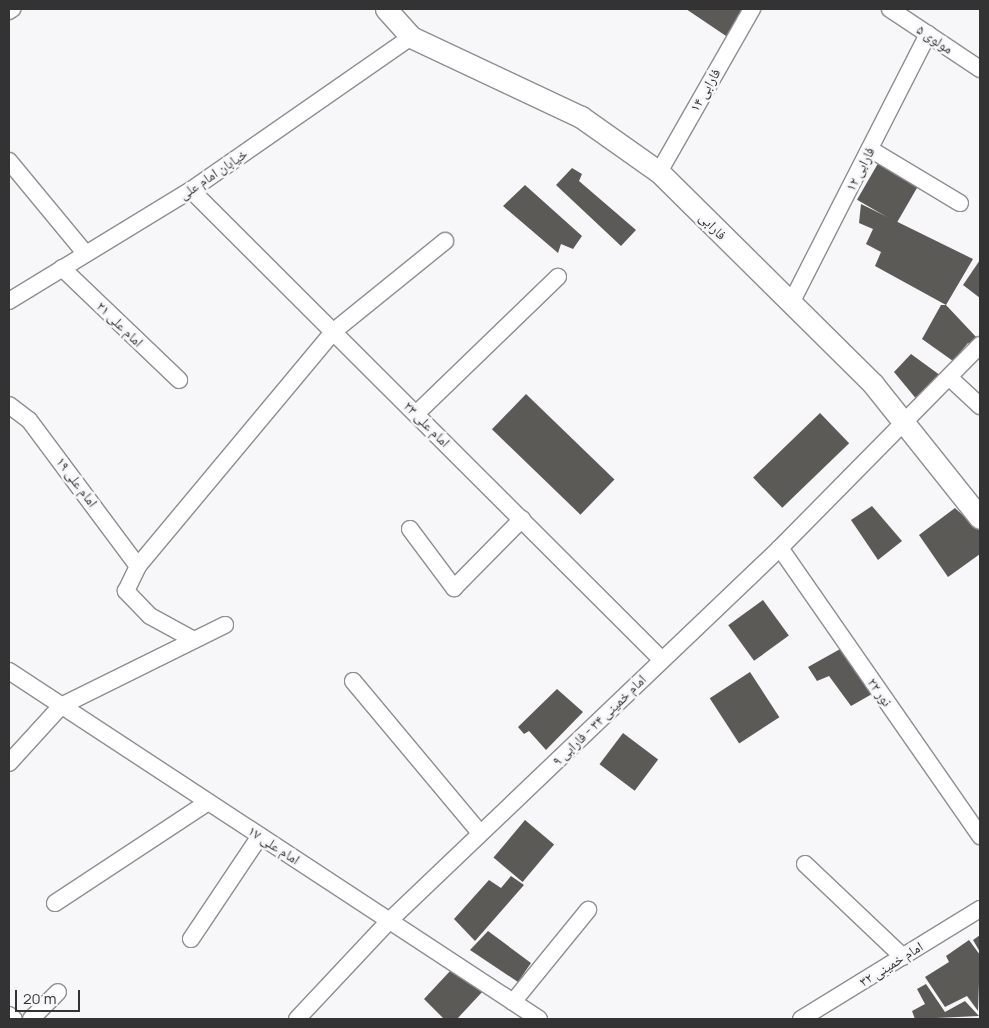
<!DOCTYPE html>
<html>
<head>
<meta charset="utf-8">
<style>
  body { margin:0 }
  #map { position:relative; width:989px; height:1028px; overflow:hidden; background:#f7f7fa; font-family:Manrope,"Noto Naskh Arabic",sans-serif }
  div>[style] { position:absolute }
  .building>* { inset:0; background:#5b5a57; transform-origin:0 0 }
  .roads { filter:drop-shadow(1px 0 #8e8e91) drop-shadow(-1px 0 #8e8e91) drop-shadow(0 1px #8e8e91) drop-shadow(0 -1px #8e8e91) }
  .minor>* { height:16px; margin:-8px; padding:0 8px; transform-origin:8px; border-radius:8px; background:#fff }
  .tertiary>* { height:21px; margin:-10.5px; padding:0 10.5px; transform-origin:10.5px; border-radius:10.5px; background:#fff }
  span { translate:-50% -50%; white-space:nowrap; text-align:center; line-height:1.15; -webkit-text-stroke:5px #f7f7fa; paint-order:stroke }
  .street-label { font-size:14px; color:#333334 }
  .frame { position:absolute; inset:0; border:10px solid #333334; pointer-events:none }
  .scale { position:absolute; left:15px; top:990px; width:65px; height:22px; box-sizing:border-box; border:2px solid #333334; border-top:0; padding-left:6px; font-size:15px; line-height:18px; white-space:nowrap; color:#333334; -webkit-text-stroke:4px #f7f7fa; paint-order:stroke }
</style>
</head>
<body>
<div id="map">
  <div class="building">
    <i style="clip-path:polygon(686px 9px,752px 9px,732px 40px)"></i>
    <i style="left:880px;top:160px;width:46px;height:46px;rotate:30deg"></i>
    <i style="clip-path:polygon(572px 168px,582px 174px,579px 181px,636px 230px,621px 246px,556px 185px)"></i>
    <i style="clip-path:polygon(525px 185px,582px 236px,573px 249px,561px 244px,558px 253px,503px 206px)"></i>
    <i style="clip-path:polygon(861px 204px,973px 259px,946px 305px,875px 266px,881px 252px,866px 244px,873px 229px,859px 223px)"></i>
    <i style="clip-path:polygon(980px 260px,980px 298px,963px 285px)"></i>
    <i style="clip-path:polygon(941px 305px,946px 305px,978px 339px,978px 349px,968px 343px,953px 361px,922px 339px)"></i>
    <i style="clip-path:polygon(911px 354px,948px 381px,918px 401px,894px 372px)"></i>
    <i style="left:526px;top:394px;width:123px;height:49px;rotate:44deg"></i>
    <i style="left:820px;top:413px;width:42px;height:93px;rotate:46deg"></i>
    <i style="clip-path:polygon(872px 506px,902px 541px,878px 560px,851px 520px)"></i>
    <i style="clip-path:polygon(955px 508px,980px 531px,980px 554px,948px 577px,919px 535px)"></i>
    <i style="left:763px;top:600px;width:44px;height:43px;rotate:54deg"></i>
    <i style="clip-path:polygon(842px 648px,872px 694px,851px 706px,829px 676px,817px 681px,808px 667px)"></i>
    <i style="left:750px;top:672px;width:54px;height:48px;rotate:57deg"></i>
    <i style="clip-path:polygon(557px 689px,583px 712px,546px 750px,529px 731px,524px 734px,518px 727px)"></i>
    <i style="left:623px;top:733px;width:44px;height:39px;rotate:37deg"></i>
    <i style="left:525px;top:820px;width:38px;height:49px;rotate:40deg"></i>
    <i style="clip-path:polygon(511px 876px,524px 885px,475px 941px,454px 919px,489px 880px,501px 888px)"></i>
    <i style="clip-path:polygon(488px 931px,531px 963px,518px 982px,470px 950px)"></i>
    <i style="clip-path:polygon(980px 935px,980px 952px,973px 940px)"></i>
    <i style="clip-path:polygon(969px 940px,980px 955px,978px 1011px,967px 996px,945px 1007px,925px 977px,949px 962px,946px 956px)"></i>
    <i style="clip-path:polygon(451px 970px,484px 990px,457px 1019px,444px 1019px,424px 999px)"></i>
    <i style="clip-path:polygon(926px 984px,945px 1012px,965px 1001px,979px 1016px,915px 1019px,912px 1011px,925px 1004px,917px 989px)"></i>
  </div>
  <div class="roads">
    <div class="minor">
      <i style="left:890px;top:9px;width:108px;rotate:33.7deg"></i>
      <i style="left:9px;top:11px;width:4px;rotate:-34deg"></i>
      <i style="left:870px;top:149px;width:105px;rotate:31deg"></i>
      <i style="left:9px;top:161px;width:119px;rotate:50.4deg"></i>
      <i style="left:659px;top:172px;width:188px;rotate:-60.3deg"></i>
      <i style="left:191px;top:190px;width:665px;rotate:44.94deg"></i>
      <i style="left:62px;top:268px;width:162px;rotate:43.7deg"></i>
      <i style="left:9px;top:301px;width:213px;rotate:-31.4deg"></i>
      <i style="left:191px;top:190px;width:268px;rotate:-34.8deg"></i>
      <i style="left:791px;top:303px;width:302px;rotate:-63deg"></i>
      <i style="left:950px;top:378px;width:41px;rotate:43deg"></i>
      <i style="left:9px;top:405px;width:25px;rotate:37deg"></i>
      <i style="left:29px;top:420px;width:182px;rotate:53.3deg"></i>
      <i style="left:417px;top:413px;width:196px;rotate:-44deg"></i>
      <i style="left:410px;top:529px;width:74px;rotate:53.3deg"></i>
      <i style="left:454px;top:588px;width:97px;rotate:-45.4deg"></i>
      <i style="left:780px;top:548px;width:351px;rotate:55.2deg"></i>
      <i style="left:194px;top:640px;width:50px;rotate:-151.4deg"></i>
      <i style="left:150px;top:616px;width:35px;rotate:-134deg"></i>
      <i style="left:126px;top:591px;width:28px;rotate:-64deg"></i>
      <i style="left:138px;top:566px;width:306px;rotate:-50.2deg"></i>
      <i style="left:334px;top:331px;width:143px;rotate:-39deg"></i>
      <i style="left:9px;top:671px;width:634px;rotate:33.29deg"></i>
      <i style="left:353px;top:681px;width:198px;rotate:50.1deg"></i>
      <i style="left:9px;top:763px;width:77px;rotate:-47.6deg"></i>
      <i style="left:61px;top:706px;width:183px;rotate:-26.3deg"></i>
      <i style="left:805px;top:864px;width:135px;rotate:43.5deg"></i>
      <i style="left:55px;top:903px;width:183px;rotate:-33.4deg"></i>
      <i style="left:191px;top:939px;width:124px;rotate:-56.2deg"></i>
      <i style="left:513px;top:1002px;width:119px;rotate:-50.8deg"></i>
      <i style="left:9px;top:1015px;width:6px;rotate:39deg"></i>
      <i style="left:31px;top:1019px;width:38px;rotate:-45deg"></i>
      <i style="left:297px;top:1019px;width:134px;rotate:-46.8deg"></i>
      <i style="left:389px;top:921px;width:540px;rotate:-43.65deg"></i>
      <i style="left:780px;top:548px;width:285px;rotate:-45.4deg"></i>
      <i style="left:801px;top:1019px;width:210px;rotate:-31.6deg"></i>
    </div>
    <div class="tertiary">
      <i style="left:386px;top:9px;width:38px;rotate:48deg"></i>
      <i style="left:411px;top:37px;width:188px;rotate:25.2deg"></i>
      <i style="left:581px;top:117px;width:95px;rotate:35.2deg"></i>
      <i style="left:659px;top:172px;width:301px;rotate:44.7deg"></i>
      <i style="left:873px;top:384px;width:171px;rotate:51.4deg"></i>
    </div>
  </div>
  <div class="street-label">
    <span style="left:935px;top:39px;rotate:34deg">مولوی ۵</span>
    <span style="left:705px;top:90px;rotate:-60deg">فارابی ۱۴</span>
    <span style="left:860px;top:169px;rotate:-63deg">فارابی ۱۲</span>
    <span style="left:213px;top:174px;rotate:-34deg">خیابان امام علی</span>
    <span style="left:713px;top:226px;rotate:45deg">فارابی</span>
    <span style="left:120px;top:324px;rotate:44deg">امام علی ۲۱</span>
    <span style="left:427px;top:424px;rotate:45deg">امام علی ۲۳</span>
    <span style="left:77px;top:482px;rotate:53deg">امام علی ۱۹</span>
    <span style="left:880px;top:692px;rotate:55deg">نور ۲۲</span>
    <span style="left:599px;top:720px;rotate:-44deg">امام خمینی ۳۴ - فارابی ۹</span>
    <span style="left:274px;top:845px;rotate:33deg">امام علی ۱۷</span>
    <span style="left:891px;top:964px;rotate:-32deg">امام خمینی ۳۲</span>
  </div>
  <div class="frame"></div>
  <div class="scale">20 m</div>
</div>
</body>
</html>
